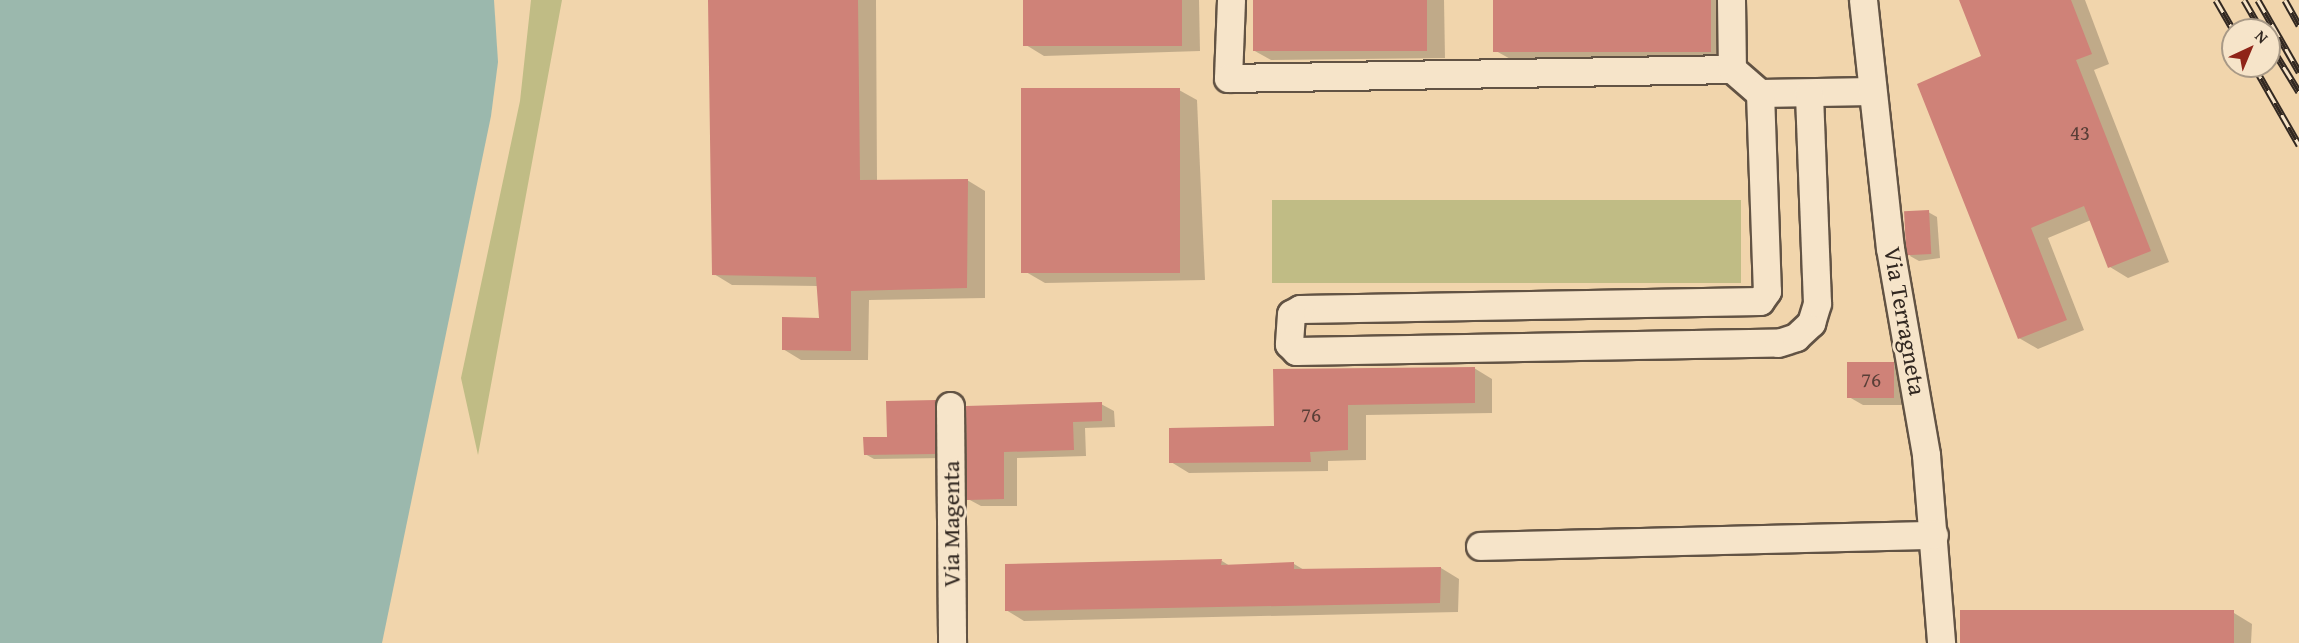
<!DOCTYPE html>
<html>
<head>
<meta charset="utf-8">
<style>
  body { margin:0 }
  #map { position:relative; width:2299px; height:643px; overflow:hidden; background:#f1d5ac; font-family:"Gentium Book Plus",serif }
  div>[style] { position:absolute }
  .green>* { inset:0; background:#c0bc85; transform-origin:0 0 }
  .water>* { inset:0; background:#9bb8ad }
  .shadow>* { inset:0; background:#0003 }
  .building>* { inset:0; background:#cf8278; transform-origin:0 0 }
  .roads { filter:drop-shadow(2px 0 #625344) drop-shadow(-2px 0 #625344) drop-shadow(0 2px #625344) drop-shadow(0 -2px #625344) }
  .minor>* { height:27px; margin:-13.5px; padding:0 13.5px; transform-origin:13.5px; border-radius:13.5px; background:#f6e4c9 }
  .rail>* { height:7px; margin-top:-3.5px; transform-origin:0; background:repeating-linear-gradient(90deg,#f6e4c9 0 14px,#322821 0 28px); box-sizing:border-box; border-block:2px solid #322821 }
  span { translate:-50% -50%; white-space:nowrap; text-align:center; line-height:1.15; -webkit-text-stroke:6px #f6e4c9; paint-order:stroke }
  .number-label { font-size:21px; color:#593e37 }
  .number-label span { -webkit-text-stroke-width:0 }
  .street-label { font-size:24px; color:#322821 }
  .north { position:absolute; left:2221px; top:18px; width:60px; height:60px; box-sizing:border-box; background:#f6e4c9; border:2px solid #a89986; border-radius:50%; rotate:44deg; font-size:16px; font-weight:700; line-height:24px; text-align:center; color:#322821 }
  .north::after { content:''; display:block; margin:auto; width:21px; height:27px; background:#8f2418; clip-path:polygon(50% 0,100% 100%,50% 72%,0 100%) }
</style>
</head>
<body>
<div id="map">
  <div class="green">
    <i style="clip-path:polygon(531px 0,562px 0,478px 455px,461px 378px,520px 101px)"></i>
    <i style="left:1272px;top:200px;width:469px;height:83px"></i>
  </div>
  <div class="water">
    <i style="clip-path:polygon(0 0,494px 0,498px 62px,491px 116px,382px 643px,0 643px)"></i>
  </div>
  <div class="shadow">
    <i style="clip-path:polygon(709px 0,876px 0,877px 181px,967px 180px,985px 191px,985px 298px,869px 300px,868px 360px,801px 360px,783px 349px,821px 319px,818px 286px,732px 285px,714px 274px)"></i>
    <i style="clip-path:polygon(1025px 0,1199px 0,1200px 51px,1044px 56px,1026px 45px)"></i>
    <i style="clip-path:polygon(1255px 0,1444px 0,1445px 58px,1271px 60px,1253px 50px)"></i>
    <i style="clip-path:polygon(1495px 0,1729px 0,1730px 56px,1514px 61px,1496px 51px)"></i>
    <i style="clip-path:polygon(1961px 0,2085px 0,2109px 64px,2094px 70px,2169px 262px,2128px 278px,2110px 267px,2091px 220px,2048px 238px,2084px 330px,2038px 349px,2019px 338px,1983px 57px)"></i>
    <i style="clip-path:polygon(1179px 90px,1197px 100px,1205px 280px,1045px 283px,1026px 272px)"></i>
    <i style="clip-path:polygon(1928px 212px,1937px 217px,1940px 258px,1919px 261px,1910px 256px)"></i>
    <i style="clip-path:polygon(1893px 363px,1907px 371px,1909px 405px,1863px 405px,1849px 397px)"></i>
    <i style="clip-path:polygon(1474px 368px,1492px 379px,1492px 413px,1366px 415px,1366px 460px,1328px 461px,1328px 471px,1189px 473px,1171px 462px,1275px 427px,1275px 370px)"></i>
    <i style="clip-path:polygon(935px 402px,945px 407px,944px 458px,874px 459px,865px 454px)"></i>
    <i style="clip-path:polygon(1101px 404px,1114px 411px,1115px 427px,1085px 428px,1086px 456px,1017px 458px,1017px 506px,981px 506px,968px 499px,967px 408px)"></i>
    <i style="clip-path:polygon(1222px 561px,1230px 566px,1294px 564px,1306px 571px,1441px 568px,1459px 579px,1458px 612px,1024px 621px,1006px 610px)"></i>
    <i style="clip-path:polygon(2234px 613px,2252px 624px,2251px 643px,1961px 643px)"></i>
  </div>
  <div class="building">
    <i style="clip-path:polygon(708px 0,858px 0,860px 180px,968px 179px,967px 288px,851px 291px,851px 351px,782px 350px,782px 317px,819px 318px,816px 277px,712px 275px)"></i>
    <i style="left:1023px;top:0;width:159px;height:46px"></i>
    <i style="left:1253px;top:0;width:174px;height:51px"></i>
    <i style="left:1493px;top:0;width:218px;height:52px"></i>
    <i style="clip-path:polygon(1959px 0,2071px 0,2092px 54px,2076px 60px,2151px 251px,2108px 268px,2084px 206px,2031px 228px,2067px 320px,2018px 339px,1917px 84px,1981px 56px)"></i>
    <i style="left:1021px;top:88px;width:159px;height:185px"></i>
    <i style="left:1929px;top:210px;width:44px;height:25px;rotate:87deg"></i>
    <i style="left:1847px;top:362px;width:47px;height:36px"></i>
    <i style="clip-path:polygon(1475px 367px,1475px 403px,1348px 405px,1348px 450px,1310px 452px,1311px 462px,1169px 463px,1169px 428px,1274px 426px,1273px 369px)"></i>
    <i style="clip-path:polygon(936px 400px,935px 454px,864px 455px,863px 437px,887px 437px,886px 401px)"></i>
    <i style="clip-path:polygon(1102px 402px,1102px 421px,1073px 422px,1074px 450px,1004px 452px,1004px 499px,967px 500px,966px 406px)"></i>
    <i style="clip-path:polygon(1222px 559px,1221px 565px,1294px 562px,1294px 569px,1441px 567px,1440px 603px,1005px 611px,1005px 564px)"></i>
    <i style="left:1960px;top:610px;width:274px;height:33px"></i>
  </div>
  <div class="roads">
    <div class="minor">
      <i style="left:1231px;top:0;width:78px;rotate:92.2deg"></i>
      <i style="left:1228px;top:78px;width:504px;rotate:-1.02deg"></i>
      <i style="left:1732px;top:69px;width:37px;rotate:41deg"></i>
      <i style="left:1760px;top:93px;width:112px;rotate:-1deg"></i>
      <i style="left:1731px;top:0;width:69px;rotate:89.2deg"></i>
      <i style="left:1863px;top:0;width:249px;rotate:83.8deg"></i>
      <i style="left:1890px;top:248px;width:210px;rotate:80.1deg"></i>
      <i style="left:1926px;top:455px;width:189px;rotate:85.4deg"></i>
      <i style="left:1760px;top:93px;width:198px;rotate:88deg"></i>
      <i style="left:1767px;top:291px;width:12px;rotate:125deg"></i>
      <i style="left:1760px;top:301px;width:460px;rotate:179deg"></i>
      <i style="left:1300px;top:309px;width:10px;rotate:151deg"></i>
      <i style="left:1291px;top:314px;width:30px;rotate:94deg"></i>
      <i style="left:1289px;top:344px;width:10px;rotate:45deg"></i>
      <i style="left:1296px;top:351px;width:482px;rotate:-1deg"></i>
      <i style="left:1778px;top:343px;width:19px;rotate:-18deg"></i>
      <i style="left:1796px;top:337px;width:21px;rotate:-43deg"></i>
      <i style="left:1811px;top:323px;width:21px;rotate:-73deg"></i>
      <i style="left:1817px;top:303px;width:210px;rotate:-92.2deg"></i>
      <i style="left:950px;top:406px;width:237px;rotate:89.5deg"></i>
      <i style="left:1480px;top:546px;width:454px;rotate:-1.4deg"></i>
    </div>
  </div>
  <div class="rail">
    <i style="left:2216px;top:0;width:34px;rotate:60deg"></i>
    <i style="left:2244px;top:0;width:34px;rotate:60deg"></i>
    <i style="left:2258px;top:0;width:83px;rotate:60.3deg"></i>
    <i style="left:2285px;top:0;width:29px;rotate:61deg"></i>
    <i style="left:2269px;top:43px;width:57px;rotate:58.5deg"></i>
    <i style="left:2254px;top:66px;width:91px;rotate:60.3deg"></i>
  </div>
  <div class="number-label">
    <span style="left:2080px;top:133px">43</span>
    <span style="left:1871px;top:380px">76</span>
    <span style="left:1311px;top:415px">76</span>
  </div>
  <div class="street-label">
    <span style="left:1905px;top:321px;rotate:80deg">Via Terragneta</span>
    <span style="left:951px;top:524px;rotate:-90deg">Via Magenta</span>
  </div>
  <div class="north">N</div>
</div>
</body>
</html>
